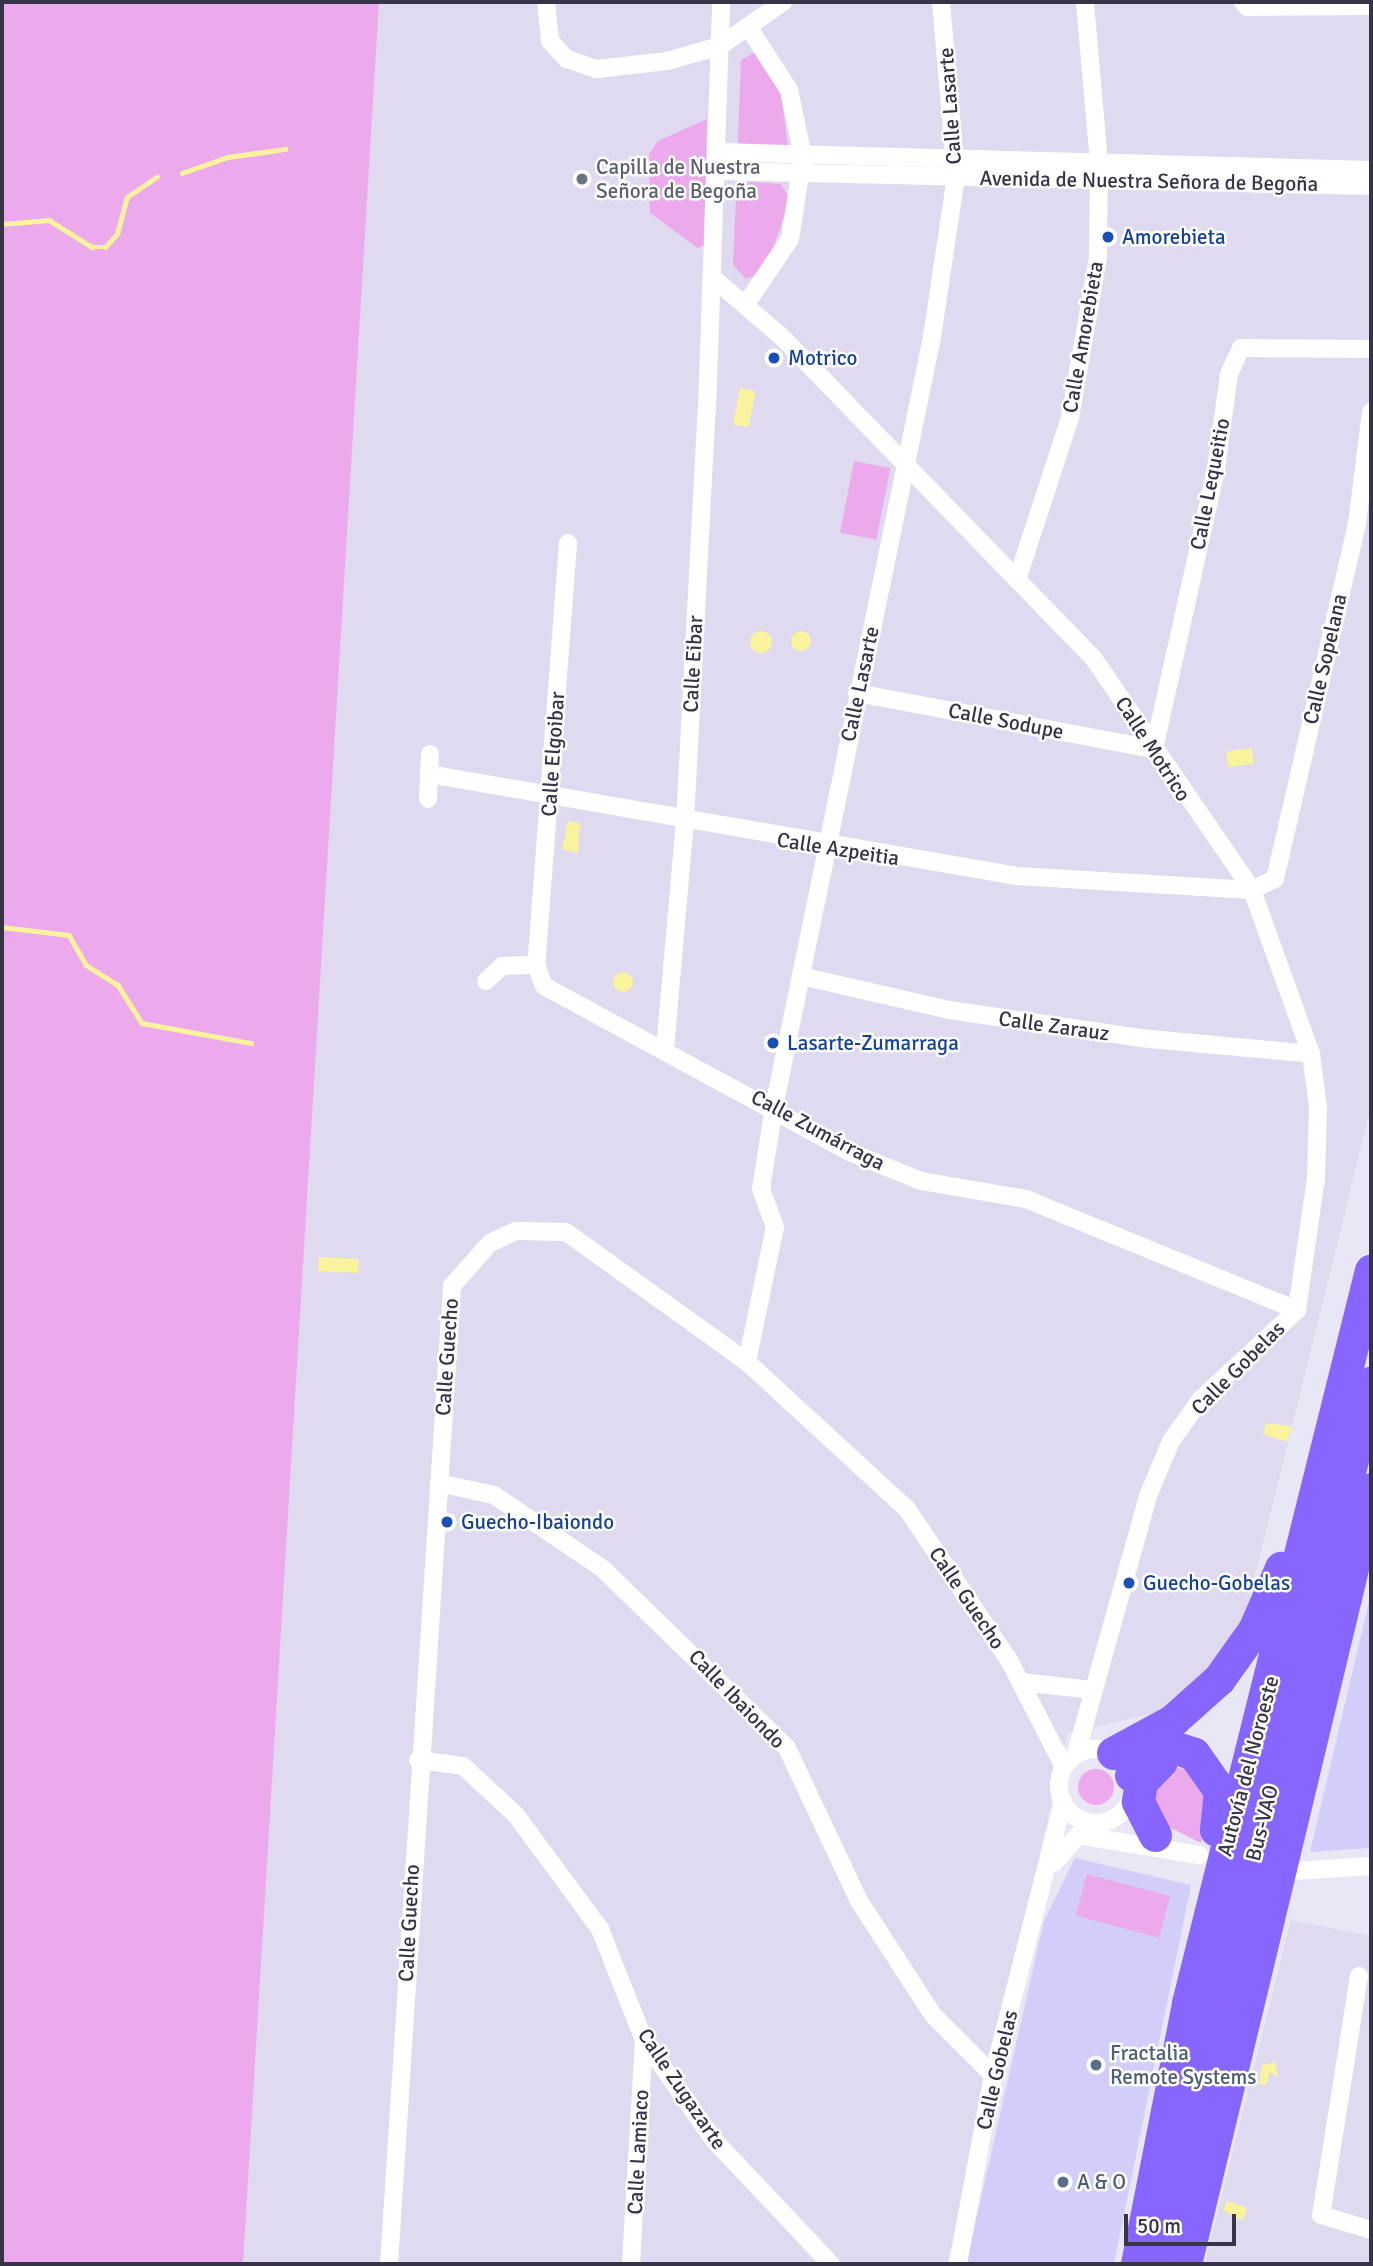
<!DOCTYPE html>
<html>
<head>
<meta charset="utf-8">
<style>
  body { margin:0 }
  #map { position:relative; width:1373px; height:2266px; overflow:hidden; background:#e9e6f5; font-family:Signika,sans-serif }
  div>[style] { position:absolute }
  .residential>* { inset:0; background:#dfdaf0 }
  .commercial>* { inset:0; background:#d3cef9 }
  .green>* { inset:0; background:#ecaaed; transform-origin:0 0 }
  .round { border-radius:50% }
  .water>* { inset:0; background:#f8f39c; transform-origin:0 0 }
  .stream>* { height:4.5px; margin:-2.25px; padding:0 2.25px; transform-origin:2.25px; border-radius:2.25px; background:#f8f39c }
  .minor>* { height:18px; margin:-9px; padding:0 9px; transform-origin:9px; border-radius:9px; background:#fff }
  .minor>.ring { margin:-9px; padding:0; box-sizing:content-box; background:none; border:18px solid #fff; border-radius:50% }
  .motorway>* { height:33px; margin:-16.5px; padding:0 16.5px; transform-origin:16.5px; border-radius:16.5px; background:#8666ff }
  .dots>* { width:19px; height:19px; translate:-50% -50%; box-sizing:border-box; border:4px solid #fff; border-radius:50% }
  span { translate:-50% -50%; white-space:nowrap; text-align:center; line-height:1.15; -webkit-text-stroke:5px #fff; paint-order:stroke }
  .street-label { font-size:21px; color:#373448 }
  .worship-label { font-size:21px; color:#5b616d }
  .left { translate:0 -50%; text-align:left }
  .transit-label { font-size:21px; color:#164399 }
  .service-label { font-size:21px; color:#4e5e75 }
  .frame { position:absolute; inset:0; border:4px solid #373448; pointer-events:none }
  .scale { position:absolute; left:1124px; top:2214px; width:112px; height:32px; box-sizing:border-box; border:4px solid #373448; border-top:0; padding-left:9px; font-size:21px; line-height:24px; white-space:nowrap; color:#373448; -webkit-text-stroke:5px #fff; paint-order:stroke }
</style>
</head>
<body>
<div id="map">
  <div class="residential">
    <i style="clip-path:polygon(379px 2px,1371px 2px,1371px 1107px,1243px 1624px,1214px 1664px,1168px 1709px,1067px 1734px,947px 2264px,243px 2264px)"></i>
    <i style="clip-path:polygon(1291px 1920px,1371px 1936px,1371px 2264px,1205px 2264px)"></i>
  </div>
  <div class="commercial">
    <i style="clip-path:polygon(1371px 1593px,1371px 1848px,1310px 1852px)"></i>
    <i style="clip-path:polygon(1075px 1858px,1191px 1885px,1114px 2264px,966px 2264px,1044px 1921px)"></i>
  </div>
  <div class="green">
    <i style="clip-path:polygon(2px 2px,379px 2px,243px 2264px,2px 2264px)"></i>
    <i style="clip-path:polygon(754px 53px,781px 94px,788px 146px,741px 146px,738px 141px,741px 60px)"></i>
    <i style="clip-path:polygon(707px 119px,704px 246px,698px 248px,650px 213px,649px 154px,658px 141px)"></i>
    <i style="clip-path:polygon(749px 182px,781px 184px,790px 199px,774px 246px,758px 274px,746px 279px,733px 265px,736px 194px)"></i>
    <i style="left:854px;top:461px;width:37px;height:73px;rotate:11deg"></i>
    <i style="clip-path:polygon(1171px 1768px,1192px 1769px,1210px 1813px,1201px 1843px,1165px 1825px,1150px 1789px)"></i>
    <i class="round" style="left:1078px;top:1769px;width:36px;height:36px"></i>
    <i style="left:1087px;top:1874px;width:86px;height:43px;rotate:15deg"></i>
  </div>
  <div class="water">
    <i style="left:740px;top:388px;width:16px;height:37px;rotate:11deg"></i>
    <i class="round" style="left:750px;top:631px;width:22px;height:22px"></i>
    <i class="round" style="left:791px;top:631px;width:20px;height:20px"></i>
    <i style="left:1252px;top:748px;width:16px;height:26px;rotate:83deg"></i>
    <i style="clip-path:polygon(568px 821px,580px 823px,578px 853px,562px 849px)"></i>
    <i class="round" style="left:613px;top:972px;width:20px;height:20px"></i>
    <i style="left:319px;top:1257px;width:40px;height:14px;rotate:3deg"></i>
    <i style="clip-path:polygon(1266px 1423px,1292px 1426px,1287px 1442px,1263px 1434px)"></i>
    <i style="clip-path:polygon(1275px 2062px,1278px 2077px,1270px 2072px,1266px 2085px,1259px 2084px,1262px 2065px)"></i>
    <i style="clip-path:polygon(1227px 2201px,1247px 2208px,1243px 2221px,1223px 2210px)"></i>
  </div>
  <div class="stream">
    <i style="left:182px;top:173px;width:49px;rotate:-19.2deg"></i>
    <i style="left:228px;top:157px;width:58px;rotate:-8deg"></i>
    <i style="left:2px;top:224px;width:47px;rotate:-4.9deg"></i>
    <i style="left:49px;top:220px;width:51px;rotate:32.1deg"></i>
    <i style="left:92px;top:247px;width:13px"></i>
    <i style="left:105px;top:247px;width:18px;rotate:-47deg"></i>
    <i style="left:117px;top:234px;width:38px;rotate:-75deg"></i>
    <i style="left:127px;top:197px;width:36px;rotate:-34deg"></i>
    <i style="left:2px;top:927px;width:67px;rotate:6.8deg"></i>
    <i style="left:69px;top:935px;width:34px;rotate:60deg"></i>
    <i style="left:86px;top:965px;width:38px;rotate:32deg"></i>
    <i style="left:118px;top:985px;width:45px;rotate:57.7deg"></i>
    <i style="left:142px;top:1023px;width:111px;rotate:10.4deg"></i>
  </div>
  <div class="minor">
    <i style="left:546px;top:2px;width:39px;rotate:84deg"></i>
    <i style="left:550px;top:41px;width:25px;rotate:47deg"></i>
    <i style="left:567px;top:59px;width:31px;rotate:19deg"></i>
    <i style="left:596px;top:69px;width:71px;rotate:-6.4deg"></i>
    <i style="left:667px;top:61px;width:55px;rotate:-15.8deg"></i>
    <i style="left:720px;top:46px;width:77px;rotate:-34.9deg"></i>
    <i style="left:1243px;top:2px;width:6px;rotate:51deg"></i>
    <i style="left:1247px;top:7px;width:124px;rotate:-0.5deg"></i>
    <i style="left:717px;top:152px;width:654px;rotate:1.58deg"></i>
    <i style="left:716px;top:171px;width:655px;rotate:1.31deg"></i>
    <i style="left:713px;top:278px;width:92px;rotate:40.6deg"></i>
    <i style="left:783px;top:338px;width:447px;rotate:45.9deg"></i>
    <i style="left:1094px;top:659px;width:280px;rotate:55.6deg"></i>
    <i style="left:1252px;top:890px;width:174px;rotate:70.2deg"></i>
    <i style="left:1311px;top:1054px;width:53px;rotate:82.5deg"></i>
    <i style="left:1318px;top:1107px;width:71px;rotate:91.6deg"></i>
    <i style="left:1316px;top:1178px;width:133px;rotate:98.2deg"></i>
    <i style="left:746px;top:304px;width:78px;rotate:-55.9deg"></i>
    <i style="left:790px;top:239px;width:84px;rotate:-81.1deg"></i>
    <i style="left:803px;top:156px;width:67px;rotate:-102deg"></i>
    <i style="left:789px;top:90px;width:74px;rotate:-122.8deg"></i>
    <i style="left:568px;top:543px;width:423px;rotate:94.3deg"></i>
    <i style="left:536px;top:965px;width:22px;rotate:69deg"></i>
    <i style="left:544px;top:986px;width:350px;rotate:28.5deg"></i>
    <i style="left:852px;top:1153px;width:74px;rotate:22.1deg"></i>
    <i style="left:921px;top:1181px;width:107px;rotate:9.7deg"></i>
    <i style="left:1026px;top:1199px;width:293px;rotate:22.3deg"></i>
    <i style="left:1017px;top:580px;width:170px;rotate:-71.9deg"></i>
    <i style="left:1070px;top:418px;width:162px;rotate:-80.1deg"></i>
    <i style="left:1098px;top:258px;width:95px;rotate:-89.4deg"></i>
    <i style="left:1099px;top:163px;width:162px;rotate:-95deg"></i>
    <i style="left:857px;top:693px;width:302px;rotate:10.7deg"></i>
    <i style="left:1154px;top:749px;width:287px;rotate:-77.5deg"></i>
    <i style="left:1216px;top:469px;width:96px;rotate:-82.2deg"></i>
    <i style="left:1229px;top:374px;width:29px;rotate:-65deg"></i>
    <i style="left:1241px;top:348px;width:130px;rotate:0.4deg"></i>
    <i style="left:429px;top:774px;width:597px;rotate:9.84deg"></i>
    <i style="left:1017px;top:876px;width:235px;rotate:3.4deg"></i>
    <i style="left:1252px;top:890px;width:25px;rotate:-26deg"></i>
    <i style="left:1275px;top:879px;width:364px;rotate:-77deg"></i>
    <i style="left:1357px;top:524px;width:113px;rotate:-82.9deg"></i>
    <i style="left:428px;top:799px;width:45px;rotate:-87.5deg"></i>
    <i style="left:801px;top:976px;width:152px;rotate:12.9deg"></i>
    <i style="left:949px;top:1010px;width:193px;rotate:8.3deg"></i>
    <i style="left:1140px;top:1038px;width:172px;rotate:5.3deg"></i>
    <i style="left:486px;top:981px;width:22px;rotate:-43deg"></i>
    <i style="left:502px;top:966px;width:34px;rotate:-2deg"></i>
    <i style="left:665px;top:1049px;width:228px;rotate:-85deg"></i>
    <i style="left:685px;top:822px;width:415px;rotate:-87deg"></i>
    <i style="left:707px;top:408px;width:406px;rotate:-88deg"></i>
    <i style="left:747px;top:1362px;width:138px;rotate:-78.3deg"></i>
    <i style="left:775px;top:1227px;width:40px;rotate:-110.2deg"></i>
    <i style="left:761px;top:1189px;width:83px;rotate:-81deg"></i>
    <i style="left:774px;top:1107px;width:786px;rotate:-78.4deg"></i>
    <i style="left:932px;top:337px;width:162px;rotate:-81.5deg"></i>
    <i style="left:956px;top:177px;width:176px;rotate:-94.9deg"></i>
    <i style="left:439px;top:1483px;width:56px;rotate:12.3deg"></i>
    <i style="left:494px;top:1495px;width:130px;rotate:34.1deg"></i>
    <i style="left:602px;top:1568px;width:258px;rotate:44.2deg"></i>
    <i style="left:787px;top:1748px;width:169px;rotate:64.8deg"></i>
    <i style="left:859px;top:1901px;width:136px;rotate:57deg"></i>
    <i style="left:933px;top:2015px;width:85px;rotate:45deg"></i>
    <i style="left:1021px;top:1682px;width:71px;rotate:6.4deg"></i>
    <i class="ring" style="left:1059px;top:1749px;width:56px;height:56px"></i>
    <i style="left:1076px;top:1754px;width:268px;rotate:-74.4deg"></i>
    <i style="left:1148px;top:1496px;width:60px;rotate:-67.3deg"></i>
    <i style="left:1171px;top:1441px;width:52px;rotate:-54.5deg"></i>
    <i style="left:1201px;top:1399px;width:131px;rotate:-42.8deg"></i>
    <i style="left:418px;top:1760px;width:45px;rotate:7.6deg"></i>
    <i style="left:463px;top:1766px;width:72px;rotate:42.8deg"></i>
    <i style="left:516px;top:1815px;width:142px;rotate:53.6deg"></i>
    <i style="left:600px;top:1929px;width:119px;rotate:68.4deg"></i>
    <i style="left:644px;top:2040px;width:121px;rotate:55.1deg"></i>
    <i style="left:713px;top:2139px;width:172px;rotate:46.7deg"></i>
    <i style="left:1054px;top:1863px;width:37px;rotate:-49deg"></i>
    <i style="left:1078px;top:1835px;width:123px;rotate:9.4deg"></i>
    <i style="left:1296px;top:1871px;width:75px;rotate:-3.8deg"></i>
    <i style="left:1359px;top:1976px;width:242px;rotate:99deg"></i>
    <i style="left:1321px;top:2215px;width:52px;rotate:16.7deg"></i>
    <i style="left:389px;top:2264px;width:980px;rotate:-86.31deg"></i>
    <i style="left:452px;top:1286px;width:57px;rotate:-48.5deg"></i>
    <i style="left:490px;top:1243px;width:29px;rotate:-25deg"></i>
    <i style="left:516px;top:1231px;width:50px;rotate:1.1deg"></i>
    <i style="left:566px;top:1232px;width:223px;rotate:35.7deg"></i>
    <i style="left:747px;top:1362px;width:217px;rotate:42.6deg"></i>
    <i style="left:907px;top:1509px;width:182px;rotate:56deg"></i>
    <i style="left:1009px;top:1660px;width:120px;rotate:62.8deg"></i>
    <i style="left:631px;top:2264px;width:224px;rotate:-86.7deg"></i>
    <i style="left:958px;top:2264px;width:192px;rotate:-79.5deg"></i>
    <i style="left:993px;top:2075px;width:282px;rotate:-75.6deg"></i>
  </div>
  <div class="motorway">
    <i style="left:1113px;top:1753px;width:67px;rotate:-28.5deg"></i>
    <i style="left:1172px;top:1721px;width:63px;rotate:-41.8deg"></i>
    <i style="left:1219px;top:1679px;width:60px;rotate:-54.5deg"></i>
    <i style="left:1254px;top:1630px;width:68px;rotate:-66.5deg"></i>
    <i style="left:1131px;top:1775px;width:36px;rotate:-44deg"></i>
    <i style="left:1157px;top:1750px;width:16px;rotate:-11deg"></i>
    <i style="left:1173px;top:1747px;width:22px;rotate:18deg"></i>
    <i style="left:1194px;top:1754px;width:45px;rotate:54.9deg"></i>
    <i style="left:1220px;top:1791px;width:39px;rotate:96deg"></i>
    <i style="left:1155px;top:1835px;width:38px;rotate:-117deg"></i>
    <i style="left:1138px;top:1801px;width:19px;rotate:-81deg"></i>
    <i style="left:1141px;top:1782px;width:29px;rotate:-46deg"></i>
    <i style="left:1137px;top:2264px;width:266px;rotate:-78.9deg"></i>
    <i style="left:1188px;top:2003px;width:755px;rotate:-75.98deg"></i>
    <i style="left:1161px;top:2264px;width:234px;rotate:-77.9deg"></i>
    <i style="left:1210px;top:2035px;width:672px;rotate:-76.13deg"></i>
    <i style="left:1185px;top:2264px;width:797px;rotate:-76.5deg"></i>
  </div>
  <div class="dots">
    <i style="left:582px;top:179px;background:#6b7280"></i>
    <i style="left:1108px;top:237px;background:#1a4fb4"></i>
    <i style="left:774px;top:358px;background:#1a4fb4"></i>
    <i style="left:773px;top:1043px;background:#1a4fb4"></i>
    <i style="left:447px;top:1522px;background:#1a4fb4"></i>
    <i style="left:1129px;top:1583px;background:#1a4fb4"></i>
    <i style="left:1096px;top:2065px;background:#5c6f8a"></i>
    <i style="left:1063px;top:2182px;background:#5c6f8a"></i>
  </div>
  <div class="street-label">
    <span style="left:950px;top:106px;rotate:-94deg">Calle Lasarte</span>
    <span style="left:1149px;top:181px;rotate:1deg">Avenida de Nuestra Señora de Begoña</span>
    <span style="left:1083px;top:337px;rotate:-80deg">Calle Amorebieta</span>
    <span style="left:1210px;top:484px;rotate:-79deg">Calle Lequeitio</span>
    <span style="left:1325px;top:659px;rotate:-77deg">Calle Sopelana</span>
    <span style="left:693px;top:664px;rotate:-87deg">Calle Eibar</span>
    <span style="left:860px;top:684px;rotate:-78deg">Calle Lasarte</span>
    <span style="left:1006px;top:721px;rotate:11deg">Calle Sodupe</span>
    <span style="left:1153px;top:749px;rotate:57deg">Calle Motrico</span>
    <span style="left:553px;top:754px;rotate:-86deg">Calle Elgoibar</span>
    <span style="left:838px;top:849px;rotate:9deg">Calle Azpeitia</span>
    <span style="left:1054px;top:1026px;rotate:8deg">Calle Zarauz</span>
    <span style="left:818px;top:1130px;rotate:28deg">Calle Zumárraga</span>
    <span style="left:447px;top:1357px;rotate:-86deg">Calle Guecho</span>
    <span style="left:1238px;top:1368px;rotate:-45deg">Calle Gobelas</span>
    <span style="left:967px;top:1598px;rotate:56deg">Calle Guecho</span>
    <span style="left:737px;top:1699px;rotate:46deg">Calle Ibaiondo</span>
    <span style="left:1248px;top:1766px;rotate:-75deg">Autovía del Noroeste</span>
    <span style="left:1262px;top:1823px;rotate:-76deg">Bus-VAO</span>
    <span style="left:409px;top:1923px;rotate:-87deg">Calle Guecho</span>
    <span style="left:997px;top:2070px;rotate:-77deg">Calle Gobelas</span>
    <span style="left:682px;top:2089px;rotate:56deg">Calle Zugazarte</span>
    <span style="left:638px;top:2152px;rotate:-87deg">Calle Lamiaco</span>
  </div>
  <div class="worship-label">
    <span class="left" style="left:596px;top:179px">Capilla de Nuestra<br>Señora de Begoña</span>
  </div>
  <div class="transit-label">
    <span class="left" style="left:1122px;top:237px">Amorebieta</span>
    <span class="left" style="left:788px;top:358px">Motrico</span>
    <span class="left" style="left:787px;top:1043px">Lasarte-Zumarraga</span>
    <span class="left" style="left:461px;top:1522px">Guecho-Ibaiondo</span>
    <span class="left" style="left:1143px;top:1583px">Guecho-Gobelas</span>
  </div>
  <div class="service-label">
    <span class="left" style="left:1110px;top:2065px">Fractalia<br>Remote Systems</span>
    <span class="left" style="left:1077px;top:2182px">A &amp; O</span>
  </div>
  <div class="frame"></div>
  <div class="scale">50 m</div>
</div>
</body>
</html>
